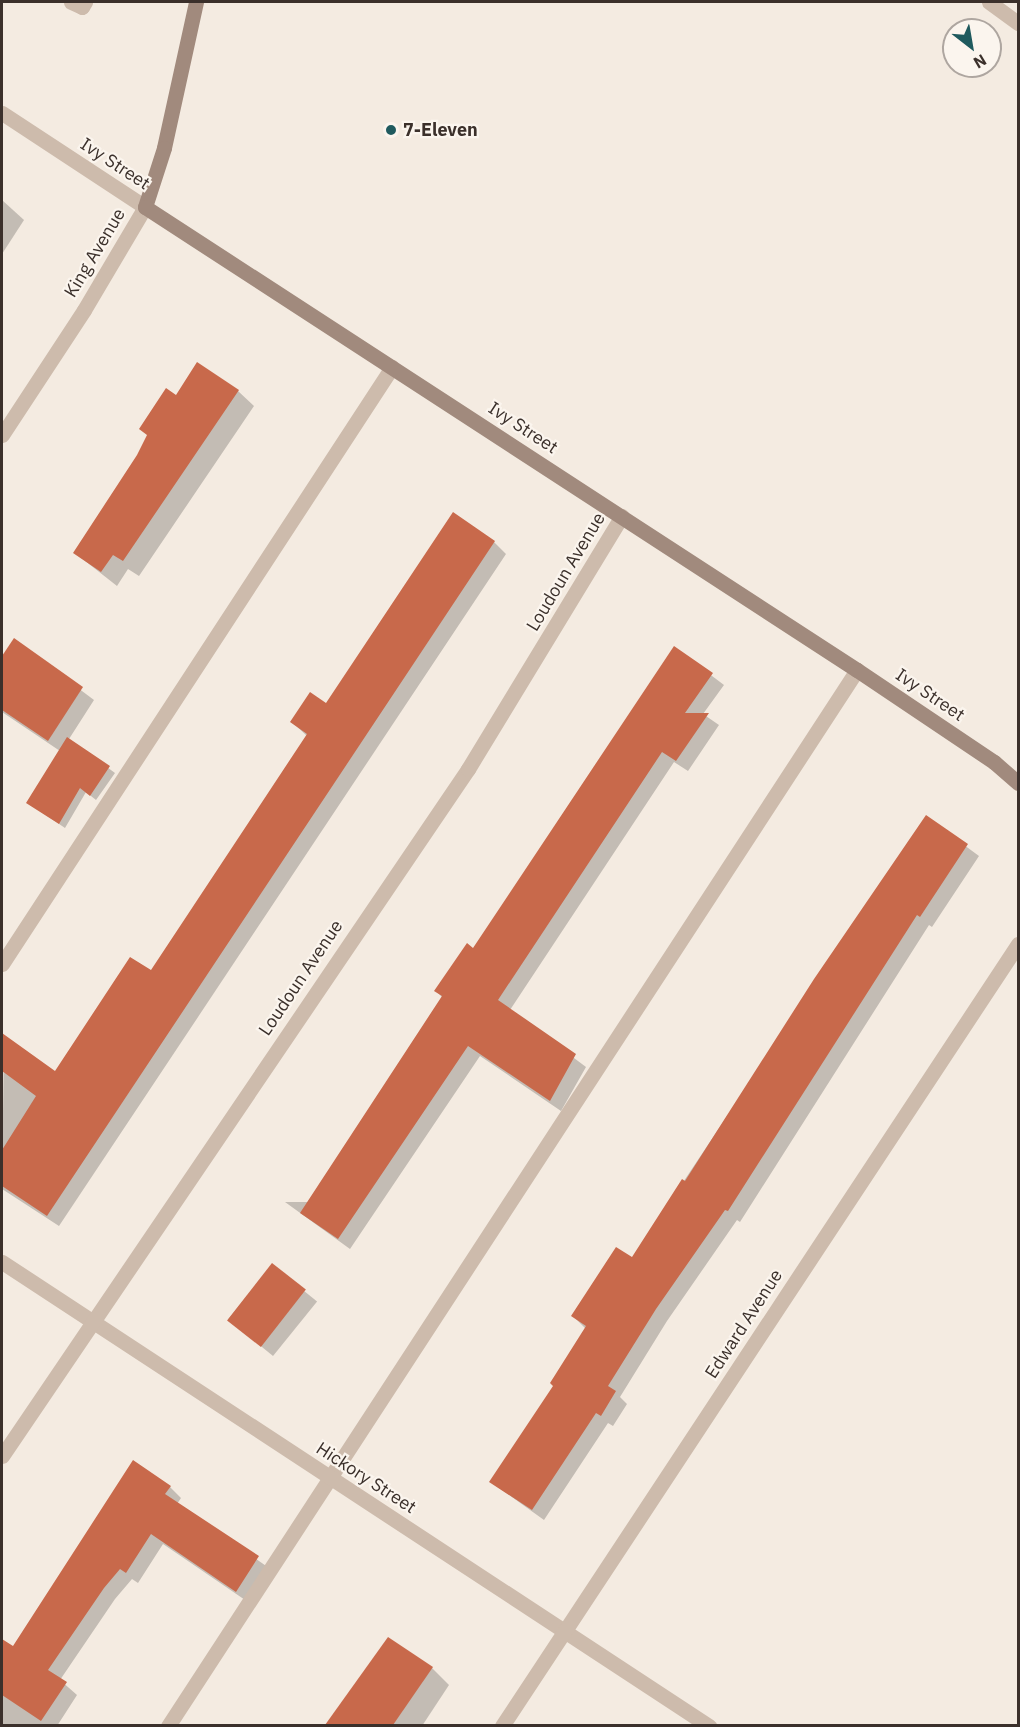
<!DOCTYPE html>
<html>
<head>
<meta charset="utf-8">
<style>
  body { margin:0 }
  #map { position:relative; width:1020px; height:1727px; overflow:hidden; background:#f4ebe1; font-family:"IBM Plex Sans",sans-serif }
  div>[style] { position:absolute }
  .shadow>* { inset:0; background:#0003; transform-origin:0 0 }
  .building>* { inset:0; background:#c8694b; transform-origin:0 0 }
  .service>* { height:15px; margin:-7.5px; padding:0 7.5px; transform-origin:7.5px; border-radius:7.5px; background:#cdbbac }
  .minor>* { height:15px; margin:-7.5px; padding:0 7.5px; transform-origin:7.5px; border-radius:7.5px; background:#cdbbac }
  .tertiary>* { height:15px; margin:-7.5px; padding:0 7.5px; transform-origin:7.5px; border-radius:7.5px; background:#cdbbac }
  .secondary>* { height:15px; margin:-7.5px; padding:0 7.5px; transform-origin:7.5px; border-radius:7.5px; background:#a18a7d }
  .dots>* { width:16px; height:16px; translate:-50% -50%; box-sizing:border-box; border:3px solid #fbf5ee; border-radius:50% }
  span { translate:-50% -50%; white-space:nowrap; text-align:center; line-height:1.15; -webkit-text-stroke:4.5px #fbf5ee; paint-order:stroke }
  .poi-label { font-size:18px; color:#3b302b; font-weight:700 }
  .left { translate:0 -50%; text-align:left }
  .street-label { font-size:18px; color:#3b302b }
  .frame { position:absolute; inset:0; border:3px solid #3b302b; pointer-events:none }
  .north { position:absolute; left:942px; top:18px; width:60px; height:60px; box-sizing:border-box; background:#fbf5ee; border:2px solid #aea6a0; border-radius:50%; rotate:149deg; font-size:16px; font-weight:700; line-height:24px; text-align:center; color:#3b302b }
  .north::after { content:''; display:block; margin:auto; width:21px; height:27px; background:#1f5a5e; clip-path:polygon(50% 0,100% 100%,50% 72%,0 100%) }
</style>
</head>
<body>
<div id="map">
  <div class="shadow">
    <i style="clip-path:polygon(2px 200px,24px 220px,2px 254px)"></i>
    <i style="clip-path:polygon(198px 364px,238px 391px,254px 406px,139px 576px,128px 569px,117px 586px,75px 553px)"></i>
    <i style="clip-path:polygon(494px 542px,506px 554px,59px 1226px,2px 1189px,4px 1036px,55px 1073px,152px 973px,307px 736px,292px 722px,327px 705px)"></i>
    <i style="clip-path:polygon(14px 640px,94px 700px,69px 739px,115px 773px,96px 800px,86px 792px,65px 828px,28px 803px,60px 751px,2px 712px,2px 659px)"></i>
    <i style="clip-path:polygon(675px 648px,724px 685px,703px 714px,719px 725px,688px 771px,674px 762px,510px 1010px,586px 1067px,561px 1111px,480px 1056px,350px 1249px,285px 1202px,309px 1202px,443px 998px,436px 991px,473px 950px)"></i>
    <i style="clip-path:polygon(926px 817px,979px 856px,932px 927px,929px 925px,740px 1222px,737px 1220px,667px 1321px,620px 1397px,627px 1404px,613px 1426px,608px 1423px,544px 1520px,491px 1482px,555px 1386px,586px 1329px,573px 1316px,632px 1259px)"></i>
    <i style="left:272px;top:1265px;width:58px;height:70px;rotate:39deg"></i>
    <i style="clip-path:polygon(133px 1462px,170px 1487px,181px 1498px,177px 1504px,269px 1568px,248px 1602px,163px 1544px,138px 1583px,132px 1579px,115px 1599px,60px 1680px,77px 1695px,57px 1726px,2px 1726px,2px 1665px)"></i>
    <i style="clip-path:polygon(388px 1639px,432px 1668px,449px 1685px,422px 1726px,327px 1726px)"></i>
  </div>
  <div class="building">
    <i style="clip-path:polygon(197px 362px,239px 390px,123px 561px,113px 555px,101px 572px,73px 553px,137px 455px,147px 435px,139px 429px,166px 388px,176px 395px)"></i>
    <i style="clip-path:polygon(453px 512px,495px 541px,47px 1216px,2px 1186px,2px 1150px,36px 1096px,2px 1071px,2px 1033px,55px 1071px,130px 957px,151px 970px,307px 734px,290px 722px,310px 692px,326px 703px)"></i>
    <i style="clip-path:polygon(14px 638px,83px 687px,48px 741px,2px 710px,2px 656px)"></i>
    <i style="clip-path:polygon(674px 646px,713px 673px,685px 713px,709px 713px,676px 761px,662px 752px,498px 1000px,576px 1054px,550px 1101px,468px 1046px,338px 1239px,300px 1213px,442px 996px,434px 991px,467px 943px,473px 948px)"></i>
    <i style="clip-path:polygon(67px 737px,110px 766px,90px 796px,80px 788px,59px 824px,26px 803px)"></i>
    <i style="clip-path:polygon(926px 815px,968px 844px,920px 917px,917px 915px,728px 1211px,725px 1210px,656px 1309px,608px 1386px,616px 1391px,601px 1416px,596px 1413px,532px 1510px,489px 1482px,553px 1386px,550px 1383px,586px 1326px,571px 1316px,616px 1247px,632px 1257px,682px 1179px,685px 1181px,814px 979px)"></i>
    <i style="left:272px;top:1263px;width:43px;height:73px;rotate:38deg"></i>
    <i style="clip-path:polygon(133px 1460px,171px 1486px,165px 1494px,259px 1556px,236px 1592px,151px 1534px,126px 1573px,120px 1569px,104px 1588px,48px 1670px,67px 1682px,41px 1721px,2px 1695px,2px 1639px,13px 1646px)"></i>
    <i style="clip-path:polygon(388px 1637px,433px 1667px,393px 1725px,325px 1725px)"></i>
  </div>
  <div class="service">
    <i style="left:71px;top:2px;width:12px;rotate:24deg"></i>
    <i style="left:82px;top:7px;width:6px;rotate:-59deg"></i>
    <i style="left:2px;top:964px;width:713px;rotate:-56.84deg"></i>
    <i style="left:168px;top:1726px;width:1261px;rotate:-56.88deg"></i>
  </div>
  <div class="minor">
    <i style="left:989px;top:2px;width:36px;rotate:36deg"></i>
    <i style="left:2px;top:113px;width:171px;rotate:33.3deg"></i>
    <i style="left:2px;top:1262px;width:846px;rotate:33.28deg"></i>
    <i style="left:2px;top:1456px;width:830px;rotate:-55.85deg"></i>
    <i style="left:468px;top:769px;width:296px;rotate:-58.7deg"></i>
    <i style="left:502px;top:1726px;width:937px;rotate:-56.58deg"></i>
  </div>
  <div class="tertiary">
    <i style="left:2px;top:435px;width:149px;rotate:-56.7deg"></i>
    <i style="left:84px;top:310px;width:120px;rotate:-59.4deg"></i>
  </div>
  <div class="secondary">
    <i style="left:196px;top:2px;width:149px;rotate:102.4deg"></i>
    <i style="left:164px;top:148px;width:62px;rotate:107.9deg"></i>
    <i style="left:145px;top:207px;width:849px;rotate:33.04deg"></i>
    <i style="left:857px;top:670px;width:165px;rotate:33.9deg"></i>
    <i style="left:994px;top:762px;width:32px;rotate:41deg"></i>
  </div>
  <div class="dots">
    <i style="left:391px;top:130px;background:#1f5a5e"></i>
  </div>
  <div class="poi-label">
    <span class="left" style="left:403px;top:130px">7-Eleven</span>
  </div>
  <div class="street-label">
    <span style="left:115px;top:164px;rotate:33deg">Ivy Street</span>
    <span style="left:95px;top:253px;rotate:-59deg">King Avenue</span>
    <span style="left:523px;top:428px;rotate:33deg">Ivy Street</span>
    <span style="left:566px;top:572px;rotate:-59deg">Loudoun Avenue</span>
    <span style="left:930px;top:695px;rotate:34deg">Ivy Street</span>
    <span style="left:301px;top:978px;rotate:-56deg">Loudoun Avenue</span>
    <span style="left:744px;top:1324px;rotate:-57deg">Edward Avenue</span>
    <span style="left:366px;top:1478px;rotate:33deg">Hickory Street</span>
  </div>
  <div class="frame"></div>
  <div class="north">N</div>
</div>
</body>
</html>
